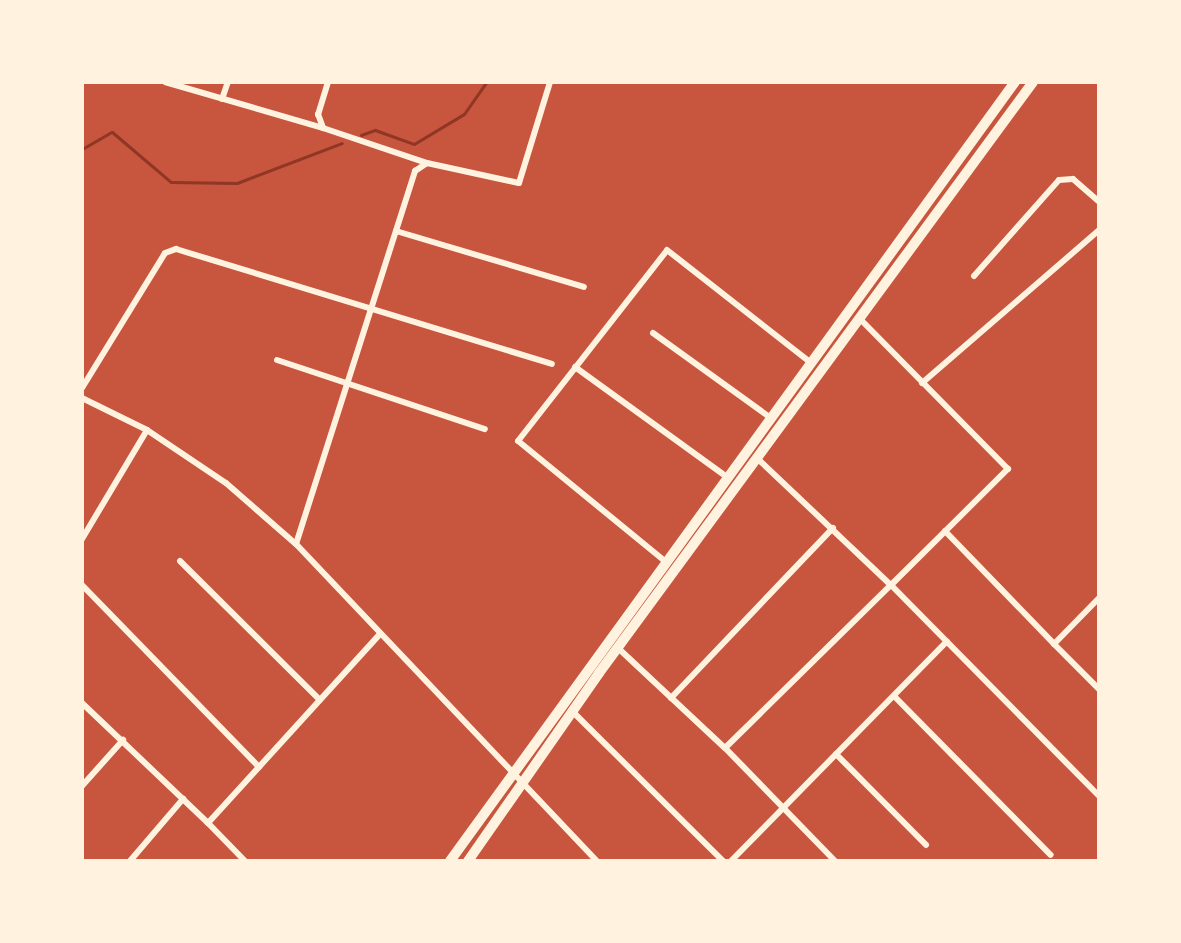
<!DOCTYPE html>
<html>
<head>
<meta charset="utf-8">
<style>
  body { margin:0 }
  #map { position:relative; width:1181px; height:943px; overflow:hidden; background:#c8553d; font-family:Literata,serif }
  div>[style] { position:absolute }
  .stream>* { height:3px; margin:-1.5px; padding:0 1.5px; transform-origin:1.5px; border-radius:1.5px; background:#8f3625 }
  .minor>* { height:6px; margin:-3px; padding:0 3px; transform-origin:3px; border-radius:3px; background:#fff3e0 }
  .primary>* { height:10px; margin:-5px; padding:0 5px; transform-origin:5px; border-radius:5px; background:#fff3e0 }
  span { translate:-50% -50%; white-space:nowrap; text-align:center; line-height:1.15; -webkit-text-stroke:8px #fff3e0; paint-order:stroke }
  .frame { position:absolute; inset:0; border:84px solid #fff3e0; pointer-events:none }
</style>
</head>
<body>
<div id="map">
  <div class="stream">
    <i style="left:361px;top:135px;width:15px;rotate:-20deg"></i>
    <i style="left:375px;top:130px;width:41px;rotate:19.7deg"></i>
    <i style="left:414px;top:144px;width:58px;rotate:-31deg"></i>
    <i style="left:464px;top:114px;width:39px;rotate:-55deg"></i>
    <i style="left:82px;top:149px;width:34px;rotate:-30deg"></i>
    <i style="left:112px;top:132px;width:77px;rotate:40.3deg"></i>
    <i style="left:171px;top:182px;width:66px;rotate:0.9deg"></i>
    <i style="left:237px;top:183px;width:112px;rotate:-20.9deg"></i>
  </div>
  <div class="minor">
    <i style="left:165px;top:82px;width:165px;rotate:16.2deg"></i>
    <i style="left:328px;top:82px;width:34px;rotate:107deg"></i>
    <i style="left:318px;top:114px;width:15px;rotate:70deg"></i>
    <i style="left:323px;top:128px;width:110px;rotate:18.6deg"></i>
    <i style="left:222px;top:99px;width:18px;rotate:-71deg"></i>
    <i style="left:396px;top:231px;width:196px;rotate:16.6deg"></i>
    <i style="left:974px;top:276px;width:128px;rotate:-48.5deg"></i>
    <i style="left:1059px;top:180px;width:14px;rotate:-4deg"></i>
    <i style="left:1073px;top:179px;width:35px;rotate:41deg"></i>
    <i style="left:653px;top:333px;width:145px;rotate:35.8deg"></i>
    <i style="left:277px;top:360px;width:219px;rotate:18.4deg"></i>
    <i style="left:575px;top:367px;width:188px;rotate:35.9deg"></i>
    <i style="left:922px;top:383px;width:234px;rotate:-40.8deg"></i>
    <i style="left:82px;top:388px;width:158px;rotate:-58.4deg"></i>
    <i style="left:165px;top:253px;width:12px;rotate:-20deg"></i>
    <i style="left:176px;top:249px;width:393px;rotate:17deg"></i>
    <i style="left:82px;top:398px;width:72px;rotate:26.2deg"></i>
    <i style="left:147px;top:430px;width:95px;rotate:33.9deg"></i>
    <i style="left:226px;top:483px;width:93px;rotate:41.1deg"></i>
    <i style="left:296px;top:544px;width:437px;rotate:46.5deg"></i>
    <i style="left:758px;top:459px;width:183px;rotate:43.5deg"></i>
    <i style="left:891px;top:585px;width:165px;rotate:-44.8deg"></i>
    <i style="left:1008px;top:469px;width:211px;rotate:-134.6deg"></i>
    <i style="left:945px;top:531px;width:157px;rotate:46deg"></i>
    <i style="left:1054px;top:644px;width:64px;rotate:-45.6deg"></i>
    <i style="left:82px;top:539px;width:127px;rotate:-59.2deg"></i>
    <i style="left:296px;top:544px;width:392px;rotate:-72.3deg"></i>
    <i style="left:415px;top:171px;width:14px;rotate:-34deg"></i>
    <i style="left:427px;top:163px;width:94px;rotate:12.3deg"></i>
    <i style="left:519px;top:183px;width:106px;rotate:-72.9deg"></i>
    <i style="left:180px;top:561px;width:197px;rotate:44.8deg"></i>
    <i style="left:666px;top:562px;width:191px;rotate:-140.7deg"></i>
    <i style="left:518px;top:441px;width:242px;rotate:-52deg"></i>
    <i style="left:667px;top:250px;width:183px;rotate:38.1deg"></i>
    <i style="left:82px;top:585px;width:254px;rotate:45.8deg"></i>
    <i style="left:1054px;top:644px;width:64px;rotate:45deg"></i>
    <i style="left:618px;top:648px;width:146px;rotate:43.1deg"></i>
    <i style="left:894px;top:696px;width:223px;rotate:45.4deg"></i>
    <i style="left:671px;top:698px;width:235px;rotate:-46.4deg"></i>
    <i style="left:82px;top:703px;width:174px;rotate:43.6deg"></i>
    <i style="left:208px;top:823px;width:254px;rotate:-47.7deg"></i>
    <i style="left:572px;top:711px;width:213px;rotate:44.8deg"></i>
    <i style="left:836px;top:754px;width:128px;rotate:45.3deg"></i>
    <i style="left:82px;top:786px;width:62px;rotate:-48.3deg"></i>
    <i style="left:208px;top:823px;width:53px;rotate:45.8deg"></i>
    <i style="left:130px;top:861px;width:82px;rotate:-49.5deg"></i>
    <i style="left:731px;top:861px;width:308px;rotate:-45.5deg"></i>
    <i style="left:835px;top:861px;width:158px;rotate:-134.2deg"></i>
    <i style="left:725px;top:748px;width:233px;rotate:-44.5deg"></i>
    <i style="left:891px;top:585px;width:296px;rotate:45.4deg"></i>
  </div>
  <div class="primary">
    <i style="left:450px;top:861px;width:962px;rotate:-54.05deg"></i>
    <i style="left:468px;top:861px;width:229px;rotate:-55.1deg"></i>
    <i style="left:599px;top:673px;width:733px;rotate:-53.71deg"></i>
  </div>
  <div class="frame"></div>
</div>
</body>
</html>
